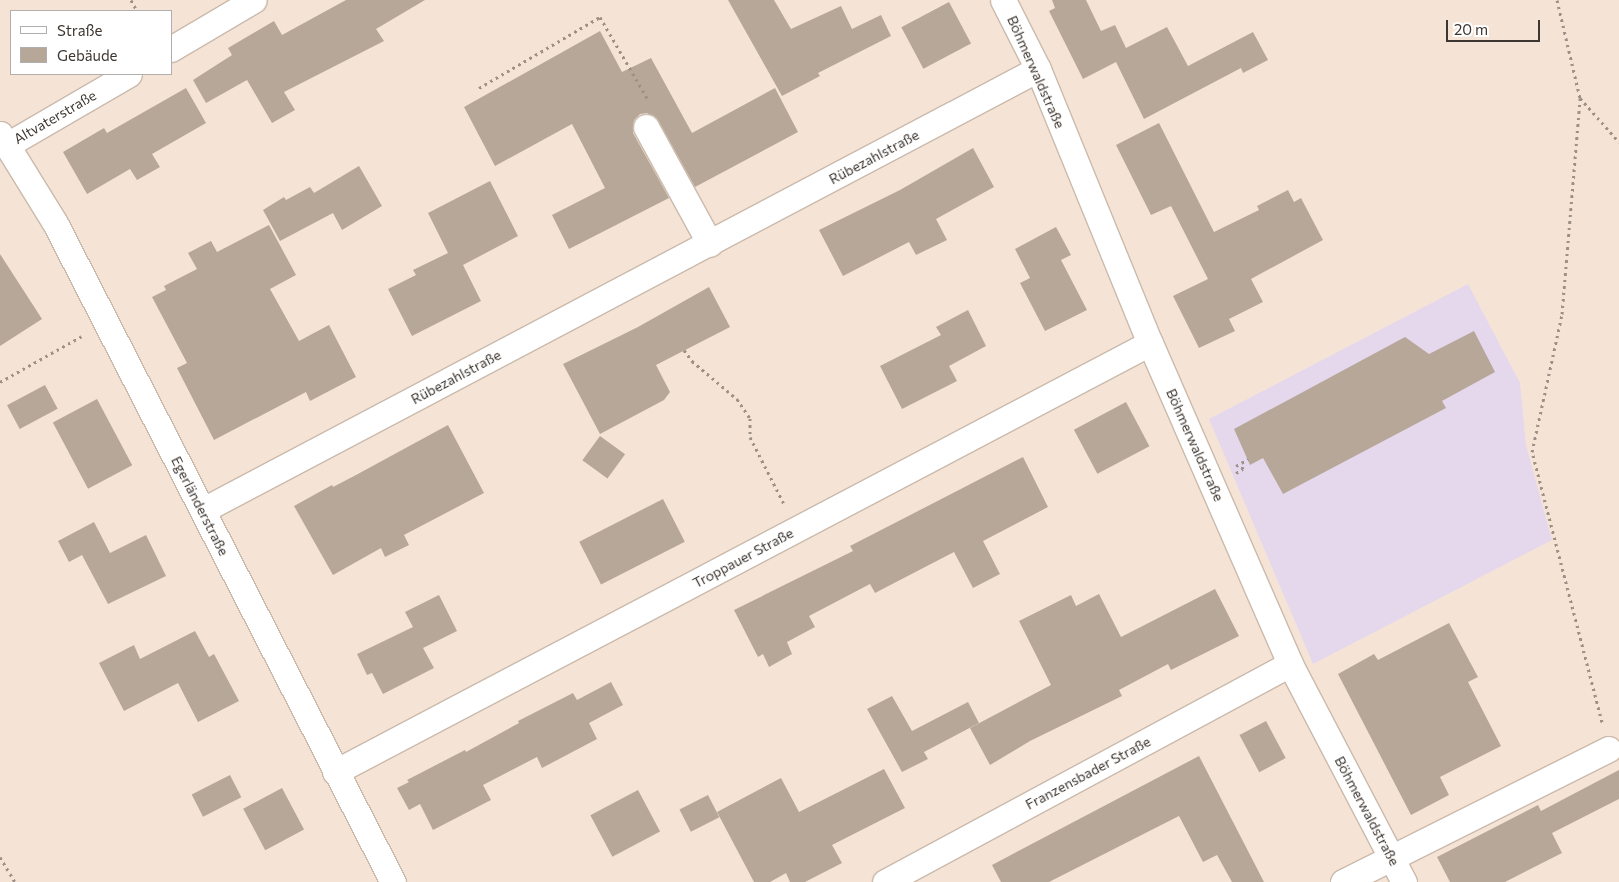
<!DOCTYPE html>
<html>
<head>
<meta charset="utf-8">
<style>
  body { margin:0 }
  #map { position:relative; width:1619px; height:882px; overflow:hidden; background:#f5e4d6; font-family:Commissioner,sans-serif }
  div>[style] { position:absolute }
  .education>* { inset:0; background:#e5d8ec }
  .building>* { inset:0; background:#b7a799; transform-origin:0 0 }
  .path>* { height:3px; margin-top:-1.5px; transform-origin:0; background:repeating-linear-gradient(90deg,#9d9087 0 2.5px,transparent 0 6.5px) }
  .roads { filter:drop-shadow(1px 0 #cabaac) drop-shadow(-1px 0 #cabaac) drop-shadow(0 1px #cabaac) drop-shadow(0 -1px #cabaac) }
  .minor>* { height:25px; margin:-12.5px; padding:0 12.5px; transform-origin:12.5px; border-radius:12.5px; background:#fff }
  span { translate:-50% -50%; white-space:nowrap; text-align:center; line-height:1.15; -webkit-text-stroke:4px #fff; paint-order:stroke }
  .street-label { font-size:14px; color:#3d3631 }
  .legend { position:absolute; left:10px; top:10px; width:162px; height:65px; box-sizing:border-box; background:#fff; border:1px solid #b1afad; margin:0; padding:6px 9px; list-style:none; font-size:15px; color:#3d3631 }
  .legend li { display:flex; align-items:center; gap:10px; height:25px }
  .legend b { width:25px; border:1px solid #b1afad }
  .scale { position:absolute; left:1446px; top:20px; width:94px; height:22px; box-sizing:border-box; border:2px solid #3d3631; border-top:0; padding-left:6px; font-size:15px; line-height:18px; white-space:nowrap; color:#3d3631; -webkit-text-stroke:4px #fff; paint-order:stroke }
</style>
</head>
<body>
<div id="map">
  <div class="education">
    <i style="clip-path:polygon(1468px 284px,1520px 383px,1526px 445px,1552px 540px,1313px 664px,1209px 419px)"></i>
  </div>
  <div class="building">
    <i style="clip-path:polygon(346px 0,425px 0,376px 29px,384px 41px,284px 92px,295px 110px,272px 123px,247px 80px,206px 103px,193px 80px,232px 55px,228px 48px,274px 21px,282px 35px)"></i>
    <i style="clip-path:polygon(728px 0,774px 0,791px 29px,841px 6px,852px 29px,881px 15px,891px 36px,818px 73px,820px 76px,782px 96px)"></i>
    <i style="clip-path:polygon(1052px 0,1086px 0,1101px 31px,1115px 25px,1126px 48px,1167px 27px,1188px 66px,1253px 32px,1268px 60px,1243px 73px,1241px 68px,1144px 119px,1116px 62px,1083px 79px,1049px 11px,1055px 8px)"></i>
    <i style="left:949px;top:2px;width:47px;height:54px;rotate:62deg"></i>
    <i style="clip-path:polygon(600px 31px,622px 72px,651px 58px,692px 133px,775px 88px,798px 132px,695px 187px,658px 120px,647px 113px,640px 114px,634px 120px,633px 133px,669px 198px,569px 249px,552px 215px,605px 188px,572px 124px,495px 166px,464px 107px)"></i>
    <i style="clip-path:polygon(186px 88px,206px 123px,152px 154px,160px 167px,137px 180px,130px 169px,87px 194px,63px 152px,104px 128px,107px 133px)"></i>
    <i style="clip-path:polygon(1159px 123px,1214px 232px,1259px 210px,1257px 206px,1288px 190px,1294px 202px,1301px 198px,1323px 240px,1251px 279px,1263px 302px,1229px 319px,1235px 331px,1199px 348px,1173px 296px,1208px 279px,1171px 206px,1151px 215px,1116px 145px)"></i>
    <i style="clip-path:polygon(973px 148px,994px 187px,936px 219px,947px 240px,916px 255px,909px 242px,843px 276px,819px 230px,900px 190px)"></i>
    <i style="clip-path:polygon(359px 166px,382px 206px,342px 230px,333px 213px,280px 241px,263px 210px,284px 197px,286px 200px,310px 187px,314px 193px)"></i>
    <i style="clip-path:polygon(490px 181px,518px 236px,463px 265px,481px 301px,412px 336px,388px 289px,416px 275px,413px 270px,448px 253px,428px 213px)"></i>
    <i style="clip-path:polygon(269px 225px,296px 275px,270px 289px,299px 341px,329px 325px,356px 377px,310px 401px,306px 392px,214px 440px,177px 368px,187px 363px,152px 297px,166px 290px,164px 286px,197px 269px,188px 253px,211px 241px,217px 252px)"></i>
    <i style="clip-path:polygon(1056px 227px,1071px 255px,1061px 260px,1087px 310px,1045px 331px,1020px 283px,1030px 278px,1015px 249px)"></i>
    <i style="clip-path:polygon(0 254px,42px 319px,0 346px)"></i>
    <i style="clip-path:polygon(709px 287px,730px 327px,656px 365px,670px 392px,664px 400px,600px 434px,563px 364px,638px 327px)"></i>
    <i style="clip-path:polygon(968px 310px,986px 346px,949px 366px,957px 381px,902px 409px,880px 366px,941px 335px,936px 327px)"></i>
    <i style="clip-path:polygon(1474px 331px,1495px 372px,1442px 401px,1446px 408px,1283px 494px,1263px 458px,1250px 465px,1234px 429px,1405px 337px,1429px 354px)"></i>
    <i style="left:45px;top:385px;width:27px;height:43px;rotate:62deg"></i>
    <i style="left:97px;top:399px;width:75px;height:50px;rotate:62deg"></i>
    <i style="left:1126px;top:402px;width:50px;height:59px;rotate:62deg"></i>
    <i style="clip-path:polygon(448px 425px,484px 493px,404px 535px,409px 545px,385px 557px,381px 548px,333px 575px,294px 506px,332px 485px,333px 487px,356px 475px)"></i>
    <i style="left:600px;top:436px;width:31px;height:30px;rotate:36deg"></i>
    <i style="clip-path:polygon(1023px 457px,1048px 507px,983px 541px,1000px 574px,973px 588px,954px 552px,875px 593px,870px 584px,809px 616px,815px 627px,787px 642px,792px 654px,769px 667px,763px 654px,758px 657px,734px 610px,853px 551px,850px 546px)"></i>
    <i style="left:663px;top:499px;width:48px;height:94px;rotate:63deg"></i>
    <i style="clip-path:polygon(94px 522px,110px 553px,146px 535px,166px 576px,108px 604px,82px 555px,69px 562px,58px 541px)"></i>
    <i style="clip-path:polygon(1215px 589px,1239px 636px,1171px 670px,1168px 664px,1119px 690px,1122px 696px,1030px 741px,990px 765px,970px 728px,1051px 685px,1019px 621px,1071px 595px,1076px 606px,1099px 594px,1121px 637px)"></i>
    <i style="clip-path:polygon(439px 595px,457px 631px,423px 648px,434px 668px,383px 694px,372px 673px,367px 675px,357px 654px,413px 627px,405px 612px)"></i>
    <i style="clip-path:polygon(1449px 623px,1478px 677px,1468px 682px,1501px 746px,1440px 777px,1449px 795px,1411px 815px,1338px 674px,1374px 654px,1378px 660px)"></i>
    <i style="clip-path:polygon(195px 631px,209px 657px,214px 654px,239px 701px,198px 722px,178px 683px,124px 711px,99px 663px,134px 645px,140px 659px)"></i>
    <i style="clip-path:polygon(611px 682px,623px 705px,589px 723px,597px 739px,542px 768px,537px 757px,483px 785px,491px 800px,433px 830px,420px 804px,409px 810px,397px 788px,409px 782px,407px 780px,465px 750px,466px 752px,519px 723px,518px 721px,573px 693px,577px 700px)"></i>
    <i style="clip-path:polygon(892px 696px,912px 731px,968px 702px,979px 723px,924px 752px,928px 759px,902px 772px,867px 709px)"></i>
    <i style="left:1266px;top:721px;width:42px;height:30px;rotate:62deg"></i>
    <i style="clip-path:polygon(1199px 756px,1264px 882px,1232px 882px,1217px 855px,1203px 862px,1179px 816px,1049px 882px,1001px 882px,992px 865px)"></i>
    <i style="clip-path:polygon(884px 769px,905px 808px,832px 845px,842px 863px,805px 882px,790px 882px,786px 873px,770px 882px,754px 882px,717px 812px,781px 778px,799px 812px)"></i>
    <i style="clip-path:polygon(1619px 770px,1619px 799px,1552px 833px,1562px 853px,1505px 882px,1450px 882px,1437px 857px,1538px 805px,1541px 811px)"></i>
    <i style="left:230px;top:775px;width:25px;height:43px;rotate:63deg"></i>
    <i style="left:282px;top:788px;width:47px;height:44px;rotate:62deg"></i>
    <i style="left:638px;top:790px;width:47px;height:54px;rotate:62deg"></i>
    <i style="left:708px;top:795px;width:25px;height:32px;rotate:63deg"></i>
  </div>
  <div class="path">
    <i style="left:131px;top:0;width:13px;rotate:61deg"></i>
    <i style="left:1557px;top:0;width:101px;rotate:76.8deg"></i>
    <i style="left:479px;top:88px;width:140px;rotate:-30.4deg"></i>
    <i style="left:600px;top:17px;width:94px;rotate:59.9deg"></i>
    <i style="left:684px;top:350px;width:14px;rotate:54deg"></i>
    <i style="left:692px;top:361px;width:59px;rotate:40.2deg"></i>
    <i style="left:737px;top:399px;width:23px;rotate:56deg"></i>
    <i style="left:750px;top:418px;width:19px;rotate:90deg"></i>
    <i style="left:750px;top:437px;width:75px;rotate:63.1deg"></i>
    <i style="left:0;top:382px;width:94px;rotate:-29.3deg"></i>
    <i style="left:1236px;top:466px;width:14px;rotate:-30deg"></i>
    <i style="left:1236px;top:473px;width:8px;rotate:-30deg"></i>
    <i style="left:1243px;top:469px;width:5px;rotate:-112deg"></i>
    <i style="left:1602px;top:722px;width:279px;rotate:-104.5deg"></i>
    <i style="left:1532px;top:452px;width:141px;rotate:-77.7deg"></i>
    <i style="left:1562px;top:314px;width:217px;rotate:-85.2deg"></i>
    <i style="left:1580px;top:98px;width:59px;rotate:48.4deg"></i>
    <i style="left:0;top:857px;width:29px;rotate:59deg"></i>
  </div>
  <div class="roads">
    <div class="minor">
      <i style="left:1003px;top:0;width:77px;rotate:63.1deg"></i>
      <i style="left:1038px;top:69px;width:296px;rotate:67.8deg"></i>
      <i style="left:1150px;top:343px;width:350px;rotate:66.4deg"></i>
      <i style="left:1290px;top:664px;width:246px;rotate:62.4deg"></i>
      <i style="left:171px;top:49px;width:96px;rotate:-30.6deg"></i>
      <i style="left:646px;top:127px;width:133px;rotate:61.3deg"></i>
      <i style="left:0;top:134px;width:105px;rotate:58.3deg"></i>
      <i style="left:55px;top:223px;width:741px;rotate:62.85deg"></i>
      <i style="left:7px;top:145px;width:141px;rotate:-30.2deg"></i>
      <i style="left:203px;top:510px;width:944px;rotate:-27.84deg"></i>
      <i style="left:335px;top:772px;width:921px;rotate:-27.76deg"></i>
      <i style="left:885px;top:882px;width:460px;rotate:-28.3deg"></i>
      <i style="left:1343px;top:882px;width:297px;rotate:-26.6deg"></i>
    </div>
  </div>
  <div class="street-label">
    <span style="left:1036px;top:72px;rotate:66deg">Böhmerwaldstraße</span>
    <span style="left:55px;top:117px;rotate:-30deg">Altvaterstraße</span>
    <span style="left:874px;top:157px;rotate:-28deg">Rübezahlstraße</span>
    <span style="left:456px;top:377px;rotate:-28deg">Rübezahlstraße</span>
    <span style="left:1195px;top:445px;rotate:66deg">Böhmerwaldstraße</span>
    <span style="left:200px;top:506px;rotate:63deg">Egerländerstraße</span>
    <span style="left:743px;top:558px;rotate:-28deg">Troppauer Straße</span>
    <span style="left:1088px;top:773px;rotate:-28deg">Franzensbader Straße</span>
    <span style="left:1367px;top:811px;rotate:62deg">Böhmerwaldstraße</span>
  </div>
  <ul class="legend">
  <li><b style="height:6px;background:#fff"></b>Straße</li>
  <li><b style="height:14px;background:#b7a799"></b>Gebäude</li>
  </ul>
  <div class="scale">20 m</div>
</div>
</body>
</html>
